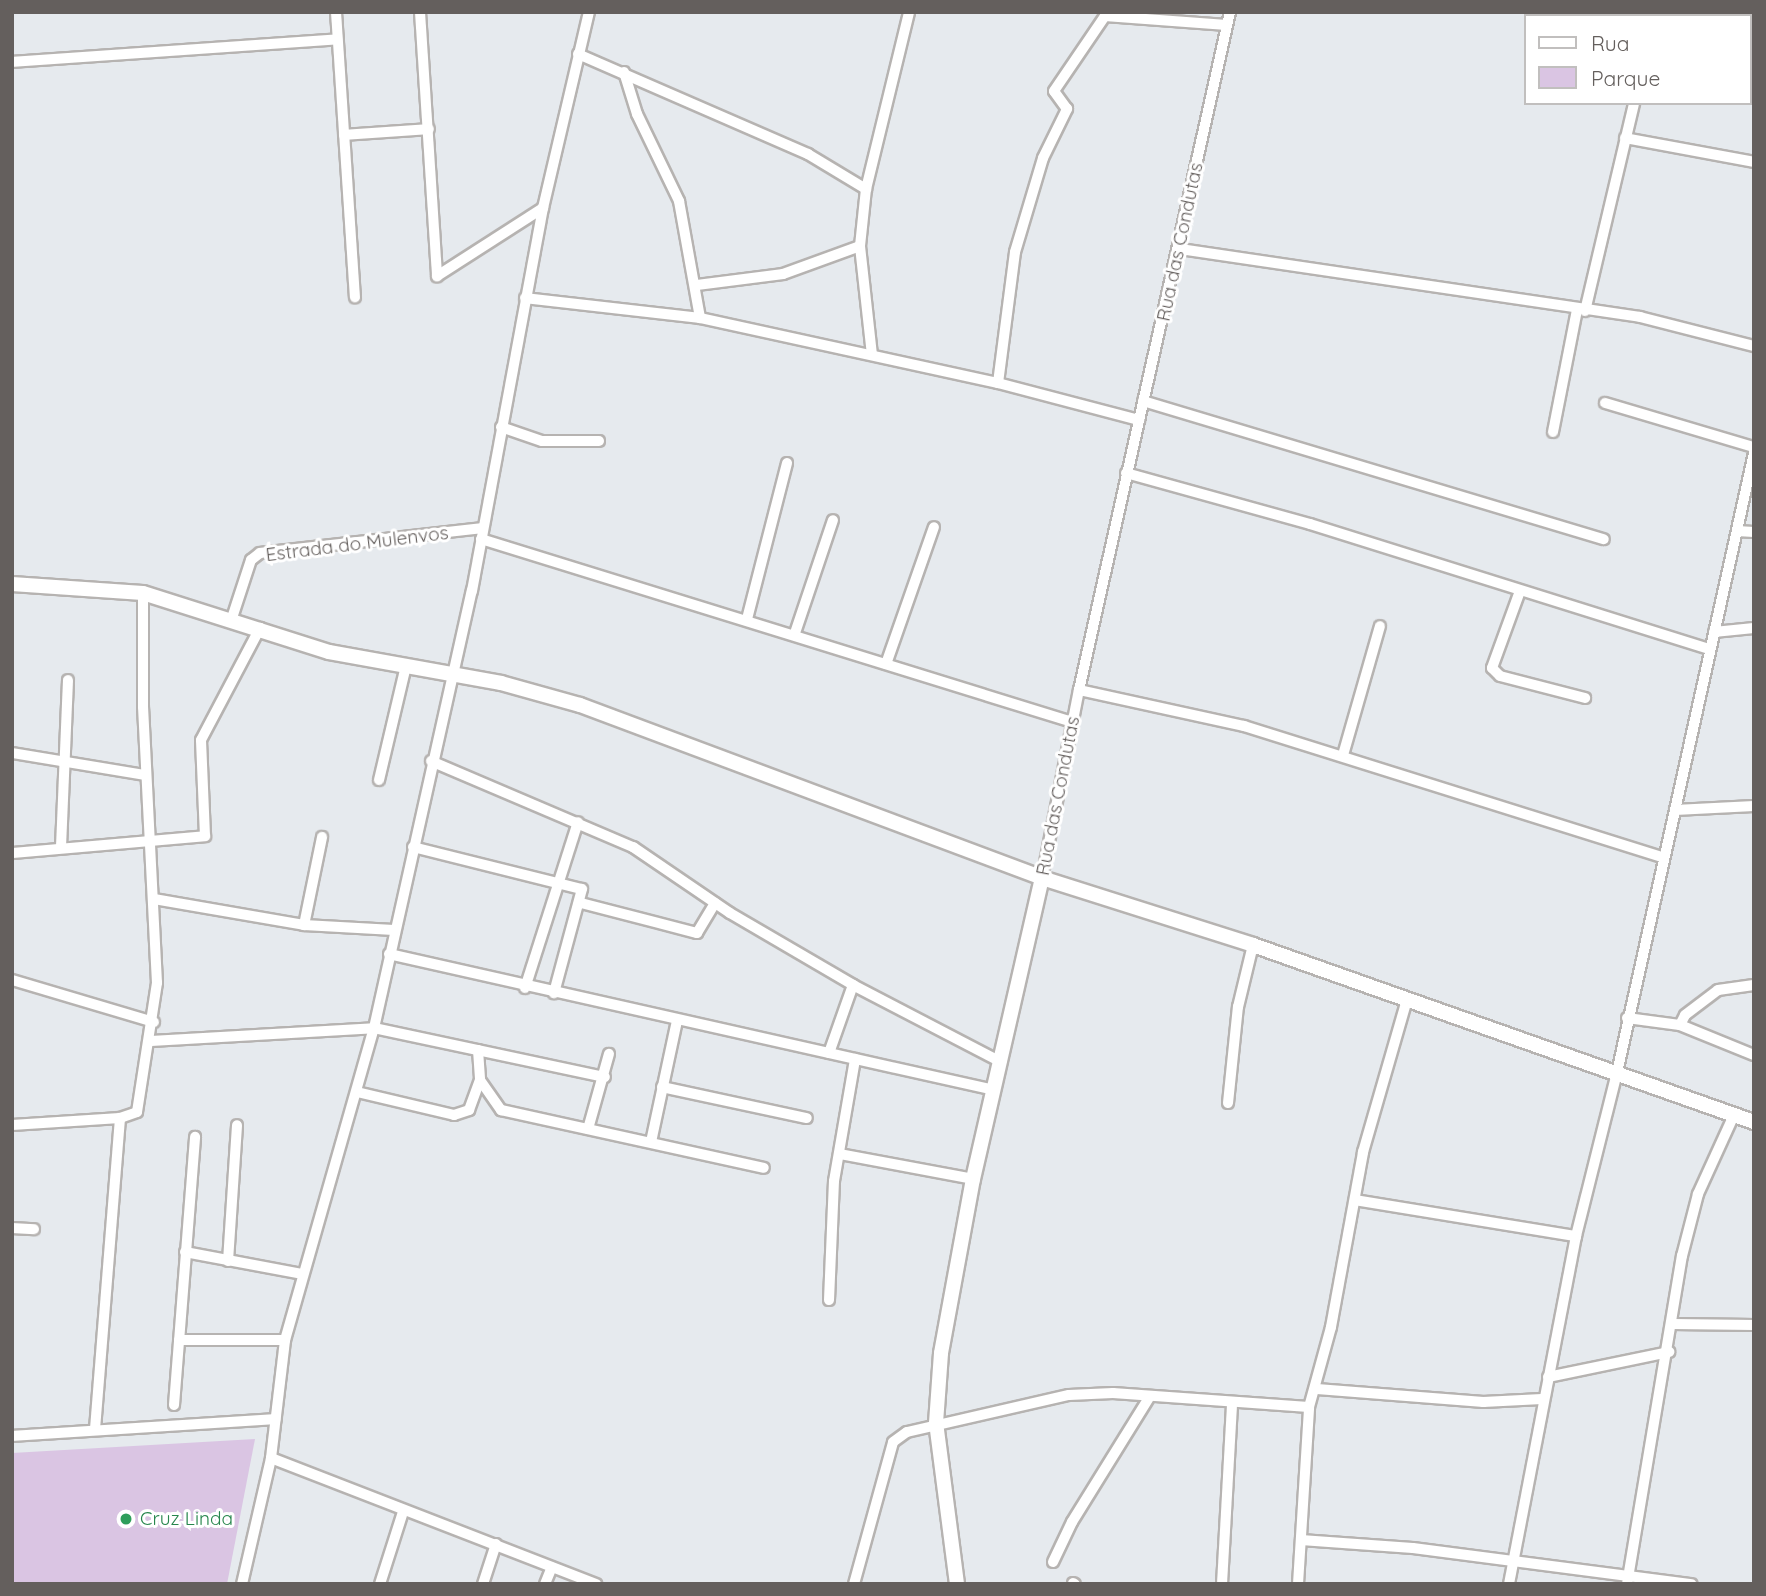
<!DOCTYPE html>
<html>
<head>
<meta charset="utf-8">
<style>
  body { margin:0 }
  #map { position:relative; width:1766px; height:1596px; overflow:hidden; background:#e6eaee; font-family:Quicksand,sans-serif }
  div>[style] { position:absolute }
  .green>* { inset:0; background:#dac5e3 }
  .roads { filter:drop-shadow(2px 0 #b6b3b1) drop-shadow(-2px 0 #b6b3b1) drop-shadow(0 2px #b6b3b1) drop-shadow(0 -2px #b6b3b1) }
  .street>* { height:10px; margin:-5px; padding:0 5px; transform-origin:5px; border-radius:5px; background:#fff }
  .secondary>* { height:14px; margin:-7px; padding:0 7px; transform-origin:7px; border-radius:7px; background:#fff }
  .dots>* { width:19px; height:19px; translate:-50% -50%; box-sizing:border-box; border:4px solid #fff; border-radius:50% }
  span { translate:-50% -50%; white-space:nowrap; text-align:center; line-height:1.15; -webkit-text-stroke:6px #fff; paint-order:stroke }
  .street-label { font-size:19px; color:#645f5d }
  .leisure-label { font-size:19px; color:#27864d }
  .left { translate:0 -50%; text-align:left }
  .frame { position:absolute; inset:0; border:14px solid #645f5d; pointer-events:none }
  .legend { position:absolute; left:1524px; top:14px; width:228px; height:91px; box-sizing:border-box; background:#fff; border:2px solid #c1bfbe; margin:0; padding:9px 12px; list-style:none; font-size:21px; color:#645f5d }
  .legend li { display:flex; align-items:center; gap:14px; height:35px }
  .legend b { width:35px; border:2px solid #c1bfbe }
</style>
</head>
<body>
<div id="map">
  <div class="green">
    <i style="clip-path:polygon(255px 1439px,227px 1584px,12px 1584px,12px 1453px)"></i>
  </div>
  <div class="roads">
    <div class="street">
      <i style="left:336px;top:12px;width:286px;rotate:86.2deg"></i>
      <i style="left:420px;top:12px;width:265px;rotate:86.3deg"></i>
      <i style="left:437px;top:276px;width:126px;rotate:-32.7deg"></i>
      <i style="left:1602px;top:12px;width:11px;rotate:22deg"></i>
      <i style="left:1656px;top:16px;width:4px;rotate:-76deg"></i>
      <i style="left:578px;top:54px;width:251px;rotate:23.5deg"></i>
      <i style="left:808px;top:154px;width:68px;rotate:31.1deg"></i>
      <i style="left:1750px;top:56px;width:4px;rotate:14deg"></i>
      <i style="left:12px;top:62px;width:326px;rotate:-4deg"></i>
      <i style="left:624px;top:72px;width:44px;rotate:72.8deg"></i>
      <i style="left:637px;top:114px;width:97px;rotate:64.2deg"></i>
      <i style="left:679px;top:201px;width:119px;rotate:79.8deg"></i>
      <i style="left:344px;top:135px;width:85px;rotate:-4deg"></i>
      <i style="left:1625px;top:138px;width:131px;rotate:10.5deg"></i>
      <i style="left:1180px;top:249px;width:465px;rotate:8.4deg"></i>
      <i style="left:1640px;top:317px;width:118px;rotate:14.3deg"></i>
      <i style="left:697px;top:285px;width:87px;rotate:-7.3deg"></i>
      <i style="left:783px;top:274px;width:82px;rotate:-20deg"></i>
      <i style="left:525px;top:298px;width:176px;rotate:6.5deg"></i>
      <i style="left:700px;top:318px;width:305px;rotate:12.3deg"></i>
      <i style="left:998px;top:383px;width:146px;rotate:14.7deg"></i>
      <i style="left:1585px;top:311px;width:214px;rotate:-76.7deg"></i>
      <i style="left:872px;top:355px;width:110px;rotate:-96.3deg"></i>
      <i style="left:860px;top:246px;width:57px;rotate:-84deg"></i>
      <i style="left:866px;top:189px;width:182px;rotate:-76.3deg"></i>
      <i style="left:998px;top:383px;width:132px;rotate:-82.6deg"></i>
      <i style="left:1015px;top:252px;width:98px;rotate:-73.4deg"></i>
      <i style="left:1043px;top:158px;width:55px;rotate:-63.9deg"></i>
      <i style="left:1067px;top:109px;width:22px;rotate:-126deg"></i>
      <i style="left:1054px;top:91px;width:91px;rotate:-55.8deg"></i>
      <i style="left:1105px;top:16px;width:122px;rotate:4.2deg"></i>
      <i style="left:1143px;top:401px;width:481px;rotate:16.7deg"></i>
      <i style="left:1605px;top:403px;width:155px;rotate:16.5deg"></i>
      <i style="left:501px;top:427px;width:43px;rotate:18.9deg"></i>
      <i style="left:542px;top:441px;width:57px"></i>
      <i style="left:1553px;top:432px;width:124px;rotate:-78.9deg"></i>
      <i style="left:1126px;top:473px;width:191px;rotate:15.5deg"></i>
      <i style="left:1310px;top:524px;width:419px;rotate:17.4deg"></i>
      <i style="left:1737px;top:531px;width:17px;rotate:3deg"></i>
      <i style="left:481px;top:539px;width:619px;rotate:17.2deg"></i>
      <i style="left:1520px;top:591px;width:82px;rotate:110deg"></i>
      <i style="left:1492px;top:668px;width:11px;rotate:45deg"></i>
      <i style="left:1500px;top:676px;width:88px;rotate:14.5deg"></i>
      <i style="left:232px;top:618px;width:61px;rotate:-71.9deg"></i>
      <i style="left:251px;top:560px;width:11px;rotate:-38deg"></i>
      <i style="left:260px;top:553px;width:224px;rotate:-6.4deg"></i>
      <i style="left:747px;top:619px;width:161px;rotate:-75.6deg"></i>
      <i style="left:1714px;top:632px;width:40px;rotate:-5.7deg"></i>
      <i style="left:795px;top:633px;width:119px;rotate:-71.4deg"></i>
      <i style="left:886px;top:664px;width:145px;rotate:-70.7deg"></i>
      <i style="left:1079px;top:690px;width:169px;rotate:12.3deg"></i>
      <i style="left:1244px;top:726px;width:437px;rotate:17.4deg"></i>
      <i style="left:12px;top:753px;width:135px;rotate:9.4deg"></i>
      <i style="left:1343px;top:755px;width:134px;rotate:-74deg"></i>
      <i style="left:431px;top:761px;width:220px;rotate:23.1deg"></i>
      <i style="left:633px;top:847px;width:117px;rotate:34.2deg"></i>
      <i style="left:730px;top:913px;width:143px;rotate:30.3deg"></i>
      <i style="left:853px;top:985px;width:167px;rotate:27.5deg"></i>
      <i style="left:379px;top:780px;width:117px;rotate:-76.7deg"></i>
      <i style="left:1675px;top:810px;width:79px;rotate:-2.9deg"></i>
      <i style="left:61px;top:847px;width:167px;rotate:-87.6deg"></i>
      <i style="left:413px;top:847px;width:174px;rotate:14deg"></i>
      <i style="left:582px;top:889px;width:108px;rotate:105.1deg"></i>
      <i style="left:12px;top:853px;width:194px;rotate:-5deg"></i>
      <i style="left:205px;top:836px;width:96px;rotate:-92.4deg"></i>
      <i style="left:201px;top:740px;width:127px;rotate:-62.2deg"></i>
      <i style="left:1042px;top:878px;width:192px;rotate:-78.9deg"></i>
      <i style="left:1079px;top:690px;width:695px;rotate:-77.44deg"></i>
      <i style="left:154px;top:899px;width:152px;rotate:9.8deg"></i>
      <i style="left:304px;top:925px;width:90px;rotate:3.2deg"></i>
      <i style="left:581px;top:903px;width:120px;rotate:14.5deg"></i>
      <i style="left:697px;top:933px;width:35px;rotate:-59deg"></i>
      <i style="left:304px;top:925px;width:90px;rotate:-78.4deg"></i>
      <i style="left:389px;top:954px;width:620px;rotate:12.67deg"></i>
      <i style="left:12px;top:980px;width:148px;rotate:16.5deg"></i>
      <i style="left:525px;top:988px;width:174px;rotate:-72.3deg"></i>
      <i style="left:1627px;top:1018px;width:53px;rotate:7.5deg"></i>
      <i style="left:1680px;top:1025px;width:80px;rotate:22.1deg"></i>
      <i style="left:1680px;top:1025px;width:11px;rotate:-63deg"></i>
      <i style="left:1685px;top:1015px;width:41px;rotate:-37.1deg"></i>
      <i style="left:1718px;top:990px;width:36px;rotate:-8deg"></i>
      <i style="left:151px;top:1041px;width:223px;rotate:-3.3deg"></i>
      <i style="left:374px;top:1028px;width:236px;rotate:12deg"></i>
      <i style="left:478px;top:1050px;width:30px;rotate:86deg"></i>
      <i style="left:480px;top:1080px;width:37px;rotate:55deg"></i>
      <i style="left:501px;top:1110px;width:269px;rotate:12.4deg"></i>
      <i style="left:829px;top:1053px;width:72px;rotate:-70.6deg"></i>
      <i style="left:662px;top:1087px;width:148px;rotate:12.1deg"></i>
      <i style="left:357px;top:1092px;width:100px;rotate:13.3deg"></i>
      <i style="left:454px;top:1115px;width:16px;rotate:-18deg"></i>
      <i style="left:469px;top:1110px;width:32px;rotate:-70deg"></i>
      <i style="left:1228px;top:1103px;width:97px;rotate:-84.1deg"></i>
      <i style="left:1238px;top:1007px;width:64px;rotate:-76.4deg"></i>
      <i style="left:12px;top:1125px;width:108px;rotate:-3.7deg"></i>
      <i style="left:120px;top:1118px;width:18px;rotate:-19deg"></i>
      <i style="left:137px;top:1112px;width:131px;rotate:-81.2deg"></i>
      <i style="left:157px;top:983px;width:276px;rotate:-92.9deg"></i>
      <i style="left:143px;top:707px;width:114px;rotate:-90deg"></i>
      <i style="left:588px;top:1129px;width:78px;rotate:-74.4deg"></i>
      <i style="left:651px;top:1142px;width:124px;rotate:-77.9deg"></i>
      <i style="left:840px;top:1154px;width:135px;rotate:10.6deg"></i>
      <i style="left:1355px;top:1200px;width:224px;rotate:9.3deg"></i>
      <i style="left:12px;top:1228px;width:22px;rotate:3deg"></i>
      <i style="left:185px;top:1252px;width:120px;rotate:10.6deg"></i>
      <i style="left:228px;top:1261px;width:136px;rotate:-86.2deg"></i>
      <i style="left:829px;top:1300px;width:119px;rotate:-87.6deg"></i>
      <i style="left:834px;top:1181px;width:124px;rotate:-80.2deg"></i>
      <i style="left:1673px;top:1324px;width:81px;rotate:0.7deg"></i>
      <i style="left:179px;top:1340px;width:106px"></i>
      <i style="left:1548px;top:1377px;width:124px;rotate:-11.7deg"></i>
      <i style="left:1317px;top:1389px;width:167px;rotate:4.5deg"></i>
      <i style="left:1483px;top:1402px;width:59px;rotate:-2.9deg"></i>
      <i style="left:174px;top:1405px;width:269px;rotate:-85.5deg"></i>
      <i style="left:95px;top:1429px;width:312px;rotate:-85.4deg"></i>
      <i style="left:12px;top:1436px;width:264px;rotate:-3.7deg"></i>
      <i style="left:271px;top:1458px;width:349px;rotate:21.2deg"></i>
      <i style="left:1301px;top:1540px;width:112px;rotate:4.1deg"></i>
      <i style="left:1413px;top:1548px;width:281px;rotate:7.4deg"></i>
      <i style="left:1053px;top:1562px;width:44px;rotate:-64.6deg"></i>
      <i style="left:1072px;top:1522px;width:148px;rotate:-58.2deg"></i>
      <i style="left:1073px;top:1583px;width:2px;rotate:27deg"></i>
      <i style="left:242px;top:1584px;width:129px;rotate:-77deg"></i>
      <i style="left:271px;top:1458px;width:119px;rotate:-83.2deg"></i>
      <i style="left:285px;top:1340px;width:324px;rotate:-74.1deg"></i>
      <i style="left:374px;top:1028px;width:448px;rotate:-77.4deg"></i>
      <i style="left:472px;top:591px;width:390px;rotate:-79.5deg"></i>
      <i style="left:543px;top:208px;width:201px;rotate:-76.8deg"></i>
      <i style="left:380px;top:1584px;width:76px;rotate:-72.3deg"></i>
      <i style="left:483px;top:1584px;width:42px;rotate:-72deg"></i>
      <i style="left:545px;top:1584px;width:18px;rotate:-68deg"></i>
      <i style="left:854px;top:1584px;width:147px;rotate:-74.6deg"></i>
      <i style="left:893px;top:1442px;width:17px;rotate:-36deg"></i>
      <i style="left:907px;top:1432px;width:166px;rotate:-12.9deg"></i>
      <i style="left:1069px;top:1395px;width:44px;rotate:-2.6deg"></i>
      <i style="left:1113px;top:1393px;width:196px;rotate:4.1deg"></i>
      <i style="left:1222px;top:1584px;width:180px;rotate:-86.8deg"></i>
      <i style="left:1298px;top:1584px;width:177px;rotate:-86.4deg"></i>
      <i style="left:1309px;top:1407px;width:83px;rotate:-74.6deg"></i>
      <i style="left:1331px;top:1327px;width:178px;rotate:-79.6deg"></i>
      <i style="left:1363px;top:1152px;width:158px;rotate:-73.9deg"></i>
      <i style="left:1509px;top:1584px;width:354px;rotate:-79.1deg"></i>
      <i style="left:1576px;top:1236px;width:164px;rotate:-75.9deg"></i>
      <i style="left:1616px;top:1077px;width:639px;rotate:-77.53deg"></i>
      <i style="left:1627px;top:1584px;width:333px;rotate:-80.5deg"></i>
      <i style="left:1682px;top:1256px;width:64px;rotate:-75.5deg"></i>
      <i style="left:1698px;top:1194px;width:87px;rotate:-65.5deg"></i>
    </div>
    <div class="secondary">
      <i style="left:12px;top:584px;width:131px;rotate:3.9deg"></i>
      <i style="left:143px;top:593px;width:195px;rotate:17.6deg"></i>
      <i style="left:329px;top:652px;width:175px;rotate:10.2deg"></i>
      <i style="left:501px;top:683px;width:82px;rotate:15.6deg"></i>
      <i style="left:580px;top:705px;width:493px;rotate:20.5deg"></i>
      <i style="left:1042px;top:878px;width:221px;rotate:17.6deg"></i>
      <i style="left:1253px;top:945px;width:531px;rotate:19.46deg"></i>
      <i style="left:957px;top:1584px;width:162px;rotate:-97.4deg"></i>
      <i style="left:936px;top:1423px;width:70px;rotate:-85.9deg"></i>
      <i style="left:941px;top:1353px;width:177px;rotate:-79.6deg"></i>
      <i style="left:973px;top:1179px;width:309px;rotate:-77.1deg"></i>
    </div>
  </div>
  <div class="dots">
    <i style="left:126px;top:1519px;background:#2e9e5b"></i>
  </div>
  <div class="street-label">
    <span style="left:1180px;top:242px;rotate:-78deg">Rua das Condutas</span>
    <span style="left:357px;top:544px;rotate:-7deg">Estrada do Mulenvos</span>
    <span style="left:1058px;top:796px;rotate:-79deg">Rua das Condutas</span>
  </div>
  <div class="leisure-label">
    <span class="left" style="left:140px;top:1519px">Cruz Linda</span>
  </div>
  <div class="frame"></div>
  <ul class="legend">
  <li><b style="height:9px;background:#fff"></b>Rua</li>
  <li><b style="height:19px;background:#dac5e3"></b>Parque</li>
  </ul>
</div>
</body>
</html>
